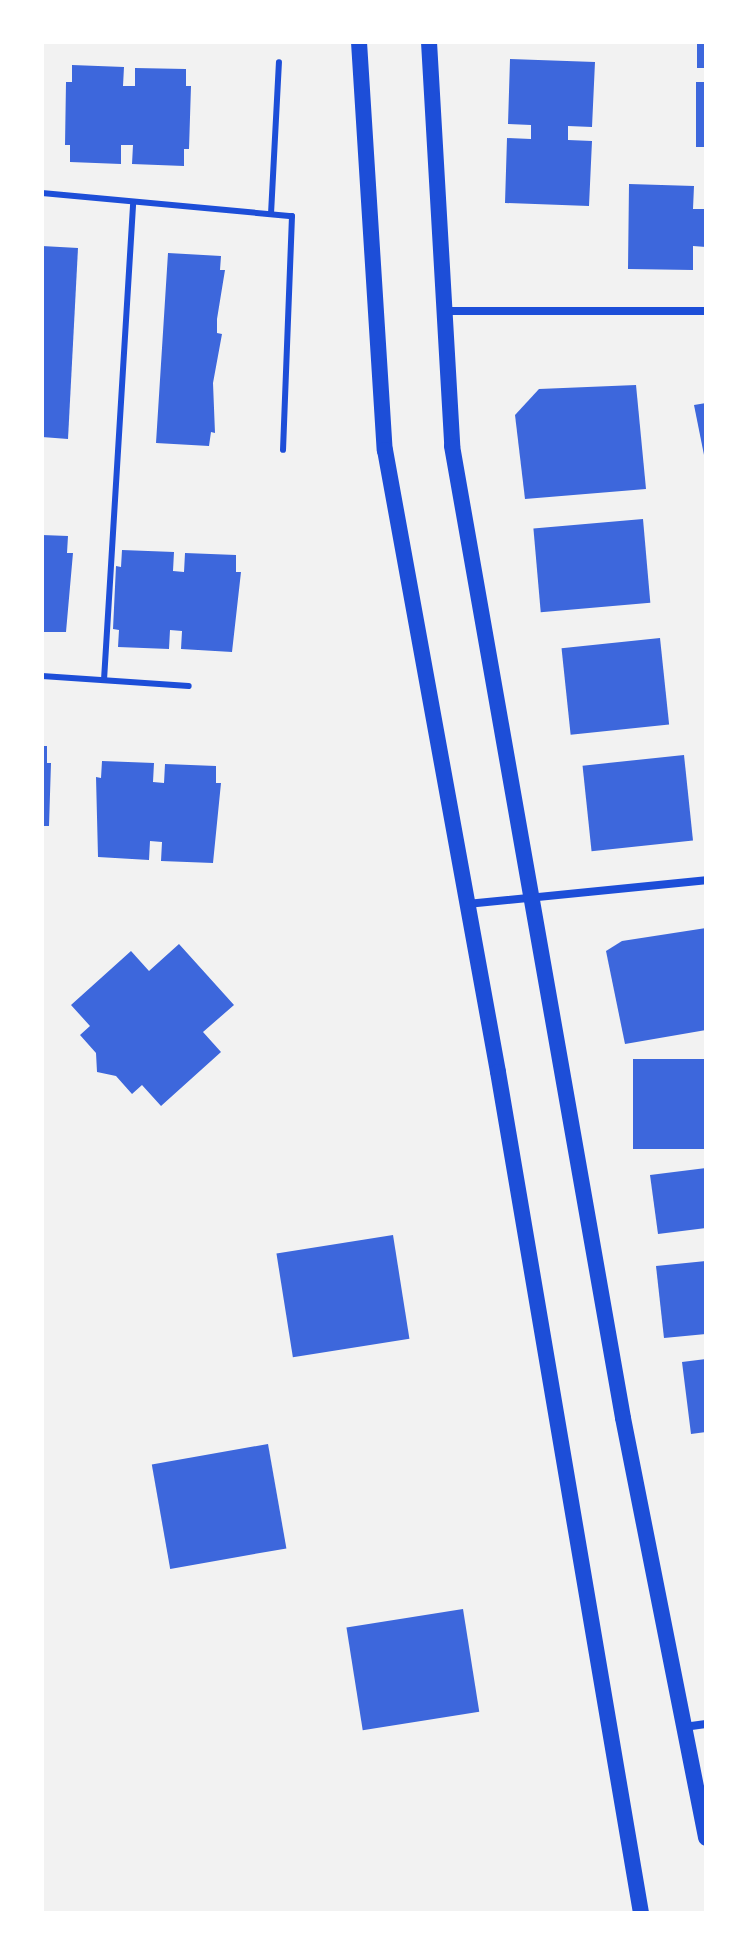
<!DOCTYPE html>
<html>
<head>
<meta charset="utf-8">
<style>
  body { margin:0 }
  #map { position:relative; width:748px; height:1955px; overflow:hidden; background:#f2f2f2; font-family:Mulish,sans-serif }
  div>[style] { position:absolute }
  .building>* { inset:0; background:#3d67dc; transform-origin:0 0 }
  .service>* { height:6px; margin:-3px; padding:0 3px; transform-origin:3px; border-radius:3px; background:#1d4ed8 }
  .minor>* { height:8px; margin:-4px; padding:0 4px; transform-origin:4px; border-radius:4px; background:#1d4ed8 }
  .secondary>* { height:16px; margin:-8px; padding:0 8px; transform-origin:8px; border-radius:8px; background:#1d4ed8 }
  span { translate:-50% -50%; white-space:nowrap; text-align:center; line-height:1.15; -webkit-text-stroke:8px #fff; paint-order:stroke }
  .frame { position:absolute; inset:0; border:44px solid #fff; pointer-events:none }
</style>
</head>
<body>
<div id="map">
  <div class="building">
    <i style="left:697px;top:42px;width:9px;height:26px"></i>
    <i style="clip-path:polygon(510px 59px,595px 62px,592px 127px,568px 126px,568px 140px,592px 141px,589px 206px,505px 203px,507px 138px,531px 139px,531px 125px,508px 124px)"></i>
    <i style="clip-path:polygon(72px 65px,124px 67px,123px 86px,135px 86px,135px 68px,186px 69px,186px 86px,191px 86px,189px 149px,184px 149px,184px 166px,132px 164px,133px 145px,121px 145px,121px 164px,70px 162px,70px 145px,65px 145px,66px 82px,72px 82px)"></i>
    <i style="left:696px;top:82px;width:10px;height:65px"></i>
    <i style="clip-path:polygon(629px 184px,694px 186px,693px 209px,706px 209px,706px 247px,693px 246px,693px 270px,628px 269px)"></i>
    <i style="clip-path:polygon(42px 246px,78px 248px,68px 439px,42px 437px)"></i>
    <i style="clip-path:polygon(168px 253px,221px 256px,220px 270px,225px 270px,217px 319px,217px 333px,222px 334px,213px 383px,215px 433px,211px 432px,209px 446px,156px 443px)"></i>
    <i style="clip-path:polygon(636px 385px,646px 489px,525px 499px,515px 415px,539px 389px)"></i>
    <i style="clip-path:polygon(706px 403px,706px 460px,705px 460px,694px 405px)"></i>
    <i style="left:643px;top:519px;width:84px;height:110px;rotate:85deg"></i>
    <i style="clip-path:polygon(42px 535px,68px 536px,67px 553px,73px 553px,66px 632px,42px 632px)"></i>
    <i style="clip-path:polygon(122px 550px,174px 552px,173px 571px,184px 572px,185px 553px,236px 555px,236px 572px,241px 572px,232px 652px,181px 649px,182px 631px,170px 630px,169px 649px,118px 647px,119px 630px,113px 629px,116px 566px,121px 567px)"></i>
    <i style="left:660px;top:638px;width:87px;height:99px;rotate:84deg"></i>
    <i style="clip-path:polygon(42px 746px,47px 746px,47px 763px,51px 763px,49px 826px,42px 826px)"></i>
    <i style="left:684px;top:755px;width:86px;height:102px;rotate:84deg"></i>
    <i style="clip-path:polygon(102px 761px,154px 763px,153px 782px,164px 783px,165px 764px,216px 766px,216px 783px,221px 783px,213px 863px,161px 861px,162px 842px,150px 841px,149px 860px,98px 857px,96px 777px,101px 778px)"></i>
    <i style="clip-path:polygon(706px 928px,706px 1030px,625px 1044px,606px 951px,622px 941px)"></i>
    <i style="clip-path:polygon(179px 944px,234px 1005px,203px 1032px,221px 1052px,161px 1106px,142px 1085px,132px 1094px,116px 1076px,97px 1072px,96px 1053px,80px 1035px,90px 1026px,71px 1005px,131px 951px,149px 971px)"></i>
    <i style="left:706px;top:1059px;width:90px;height:73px;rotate:90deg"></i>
    <i style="clip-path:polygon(706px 1168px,706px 1228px,658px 1234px,650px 1175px)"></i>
    <i style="left:393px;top:1235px;width:105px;height:118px;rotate:81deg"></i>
    <i style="clip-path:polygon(706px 1261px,706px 1334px,664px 1338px,656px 1266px)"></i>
    <i style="clip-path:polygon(706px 1359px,706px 1432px,691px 1434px,682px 1362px)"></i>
    <i style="left:268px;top:1444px;width:106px;height:118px;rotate:80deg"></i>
    <i style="left:463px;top:1609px;width:104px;height:118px;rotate:81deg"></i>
  </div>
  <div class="service">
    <i style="left:42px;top:193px;width:251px;rotate:5.3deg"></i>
    <i style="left:292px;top:216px;width:234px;rotate:92.2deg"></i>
    <i style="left:271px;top:214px;width:152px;rotate:-87deg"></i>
    <i style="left:42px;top:676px;width:147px;rotate:3.9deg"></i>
    <i style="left:104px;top:680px;width:479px;rotate:-86.5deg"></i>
  </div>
  <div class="minor">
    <i style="left:444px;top:311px;width:262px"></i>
    <i style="left:467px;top:904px;width:240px;rotate:-5.7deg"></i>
    <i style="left:684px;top:1727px;width:22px;rotate:-8deg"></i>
  </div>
  <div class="secondary">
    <i style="left:359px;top:42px;width:409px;rotate:86.4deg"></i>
    <i style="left:385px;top:450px;width:632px;rotate:79.7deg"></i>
    <i style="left:498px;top:1072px;width:853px;rotate:80.35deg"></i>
    <i style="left:429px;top:42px;width:405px;rotate:86.7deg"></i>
    <i style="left:452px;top:446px;width:987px;rotate:80.02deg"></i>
    <i style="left:623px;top:1418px;width:428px;rotate:78.8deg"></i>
  </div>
  <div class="frame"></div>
</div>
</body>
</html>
